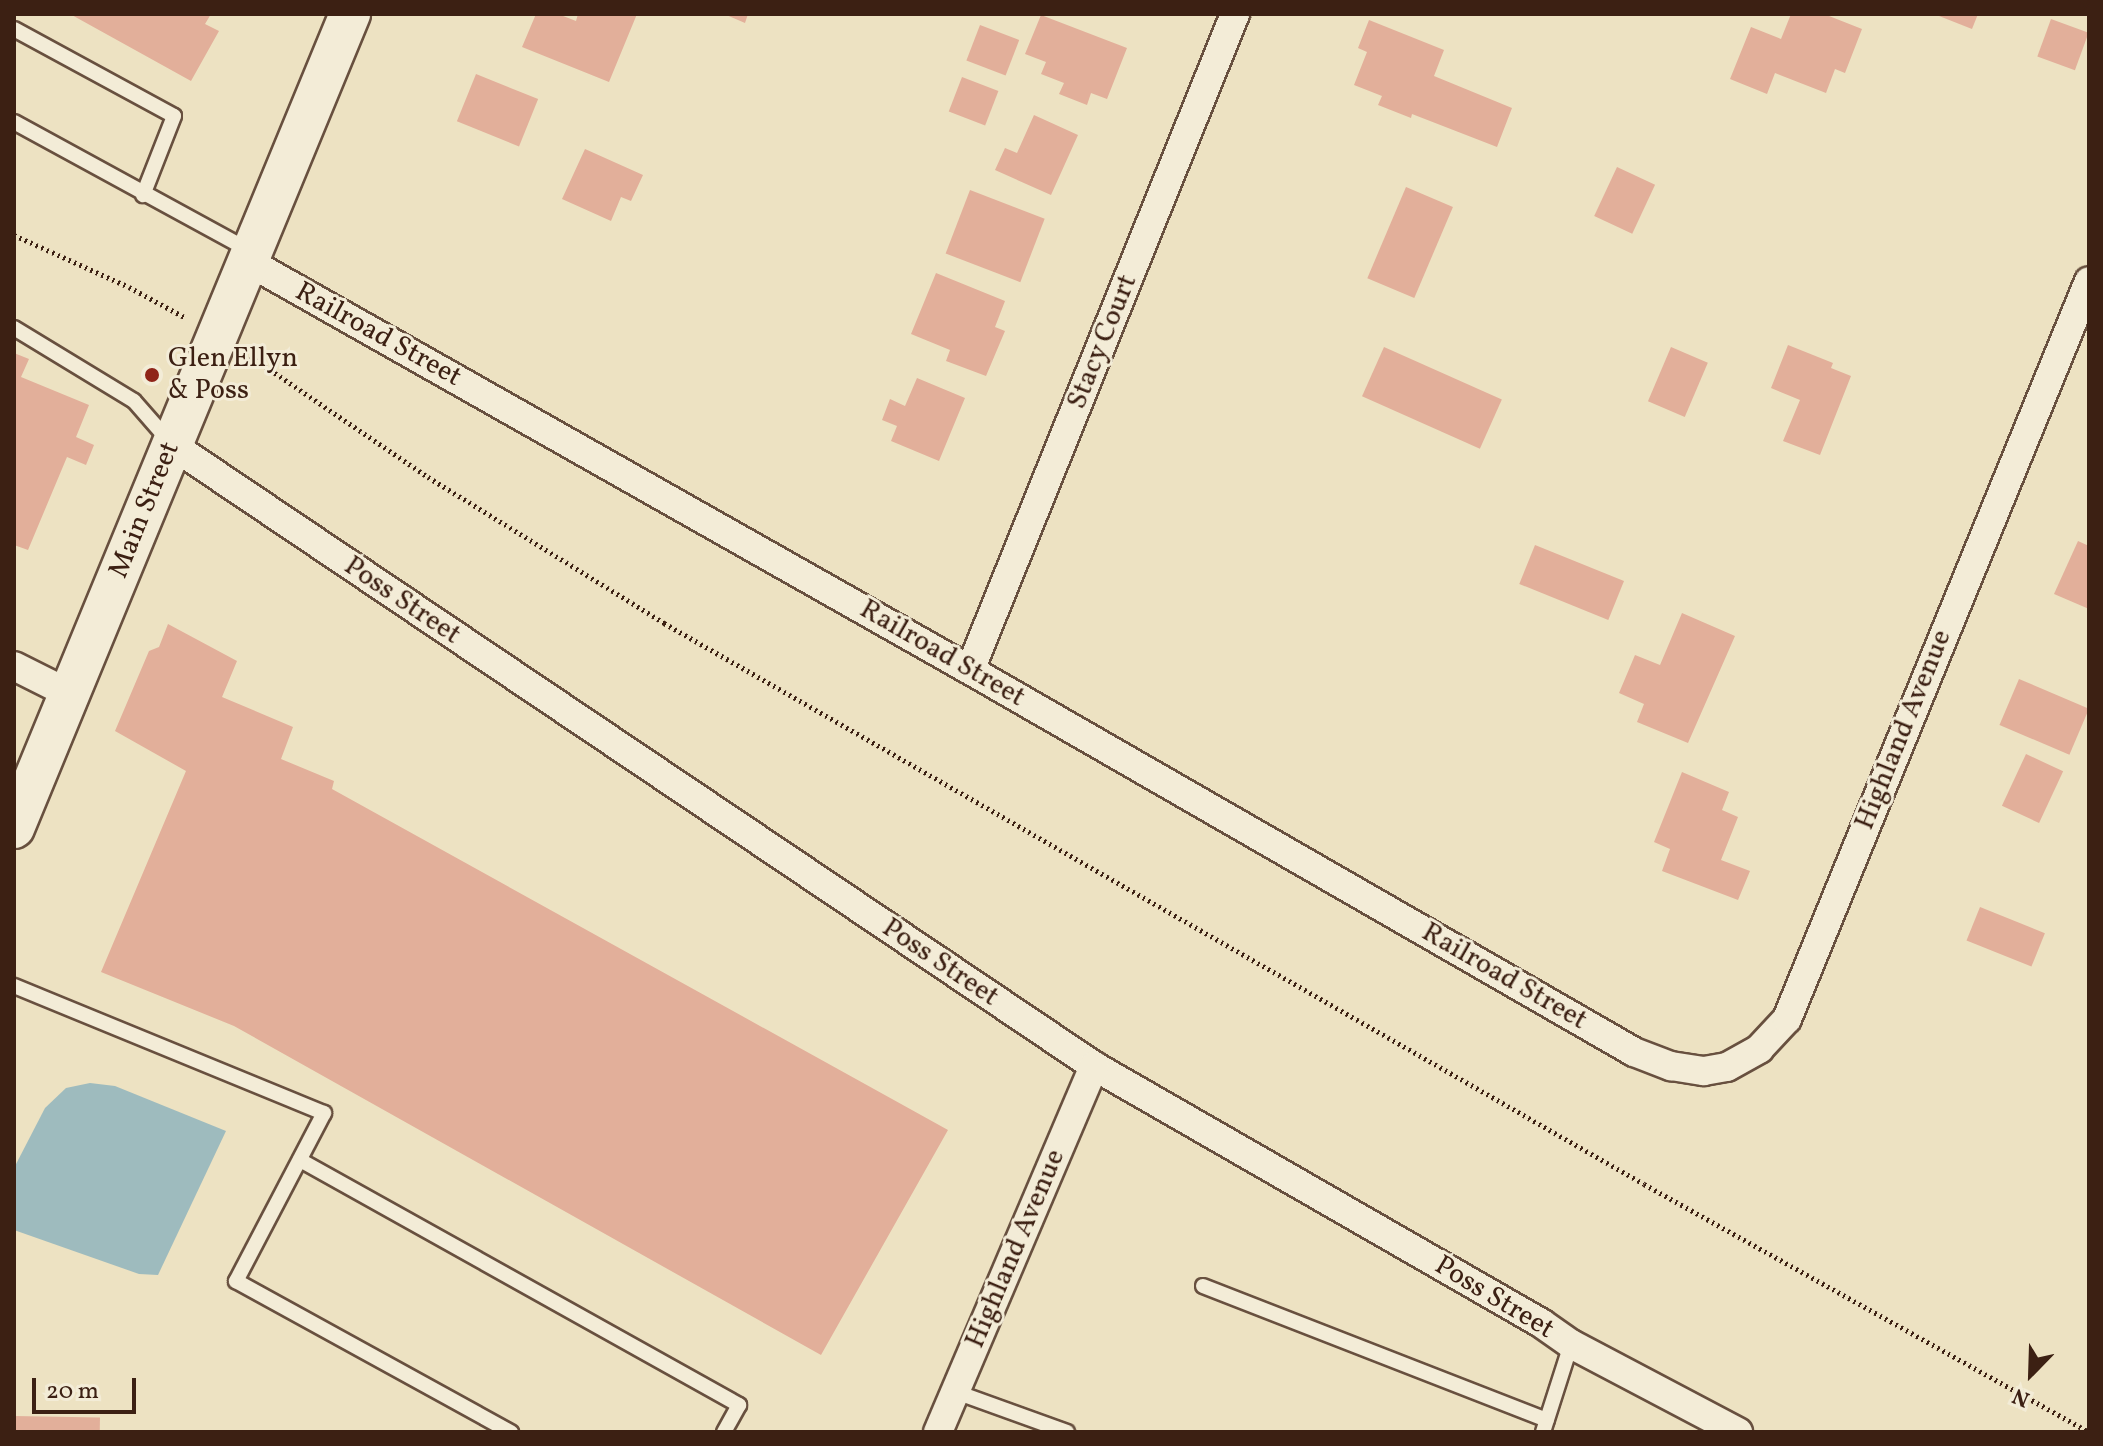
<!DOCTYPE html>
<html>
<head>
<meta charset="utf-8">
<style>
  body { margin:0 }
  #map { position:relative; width:2103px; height:1446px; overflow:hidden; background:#ede2c2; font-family:Vollkorn,serif }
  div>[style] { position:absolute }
  .water>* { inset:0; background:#9ebbbe }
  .building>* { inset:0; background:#e2af9a; transform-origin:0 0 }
  .path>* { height:5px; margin-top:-2.5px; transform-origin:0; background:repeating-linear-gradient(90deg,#3c2013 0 2px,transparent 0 6px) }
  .roads { filter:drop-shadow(2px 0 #68503f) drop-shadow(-2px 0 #68503f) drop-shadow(0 2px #68503f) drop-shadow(0 -2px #68503f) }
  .lane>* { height:14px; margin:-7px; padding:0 7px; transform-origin:7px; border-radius:7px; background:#f3ecd7 }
  .street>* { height:28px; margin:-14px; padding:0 14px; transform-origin:14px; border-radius:14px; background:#f3ecd7 }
  .secondary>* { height:40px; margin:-20px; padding:0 20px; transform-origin:20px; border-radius:20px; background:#f3ecd7 }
  .dots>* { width:22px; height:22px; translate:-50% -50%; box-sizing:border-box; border:4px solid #f3ecd7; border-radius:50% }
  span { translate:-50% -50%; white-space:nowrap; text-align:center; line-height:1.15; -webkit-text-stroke:6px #f3ecd7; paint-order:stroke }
  .street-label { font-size:28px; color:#3c2013 }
  .poi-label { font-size:28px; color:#3c2013 }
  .left { translate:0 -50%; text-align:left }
  .frame { position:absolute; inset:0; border:16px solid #3c2013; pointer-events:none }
  .north { position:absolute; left:1991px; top:1334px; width:80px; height:80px; -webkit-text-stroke:6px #f3ecd7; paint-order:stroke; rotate:203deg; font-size:22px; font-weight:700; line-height:32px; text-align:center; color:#3c2013 }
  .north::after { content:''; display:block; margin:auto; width:28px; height:36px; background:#3c2013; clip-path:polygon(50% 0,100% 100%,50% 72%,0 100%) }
  .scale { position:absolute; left:32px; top:1378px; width:104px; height:36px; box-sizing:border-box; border:4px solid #3c2013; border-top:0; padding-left:10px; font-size:24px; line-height:28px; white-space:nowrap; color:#3c2013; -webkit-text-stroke:6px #f3ecd7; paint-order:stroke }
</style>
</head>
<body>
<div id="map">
  <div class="water">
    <i style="clip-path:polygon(90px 1083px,115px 1086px,226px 1131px,158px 1275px,139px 1274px,14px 1230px,14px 1168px,45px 1108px,66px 1088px)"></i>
  </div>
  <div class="building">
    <i style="clip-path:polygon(70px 14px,211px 14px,205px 24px,219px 31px,191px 81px)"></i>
    <i style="clip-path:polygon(536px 14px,558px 14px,576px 21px,578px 14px,637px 14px,609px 82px,522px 47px)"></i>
    <i style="clip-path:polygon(724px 14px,748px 14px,745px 23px)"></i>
    <i style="clip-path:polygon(1791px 14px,1824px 14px,1862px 29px,1845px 73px,1835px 69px,1826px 93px,1775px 73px,1767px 94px,1730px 79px,1751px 27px,1781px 39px)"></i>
    <i style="clip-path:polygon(1934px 14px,1978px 14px,1972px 29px)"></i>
    <i style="clip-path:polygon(1041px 15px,1127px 48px,1107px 99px,1091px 93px,1087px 105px,1059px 94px,1064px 83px,1041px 74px,1046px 62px,1025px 54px)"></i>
    <i style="left:2051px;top:19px;width:40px;height:40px;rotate:20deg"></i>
    <i style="clip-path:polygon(1369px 20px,1444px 50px,1434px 76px,1512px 108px,1497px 147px,1412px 114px,1411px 118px,1378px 105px,1382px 96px,1354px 85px,1367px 52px,1358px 48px)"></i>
    <i style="left:980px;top:25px;width:42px;height:38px;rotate:21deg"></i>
    <i style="left:476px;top:74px;width:67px;height:51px;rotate:22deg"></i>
    <i style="left:962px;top:77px;width:39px;height:37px;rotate:21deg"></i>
    <i style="clip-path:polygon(1034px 115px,1078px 135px,1051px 195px,995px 170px,1005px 148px,1017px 153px)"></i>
    <i style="clip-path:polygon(585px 149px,643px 175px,631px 201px,621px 197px,611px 221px,562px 199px)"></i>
    <i style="left:1617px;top:167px;width:42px;height:54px;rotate:25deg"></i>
    <i style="left:1406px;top:187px;width:51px;height:99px;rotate:23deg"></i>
    <i style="left:970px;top:190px;width:80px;height:68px;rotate:21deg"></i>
    <i style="clip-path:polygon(936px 273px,1005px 301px,995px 327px,1005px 331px,986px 376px,946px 361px,950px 350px,911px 334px)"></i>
    <i style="clip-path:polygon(1788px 345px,1833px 363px,1831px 368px,1851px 376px,1820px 455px,1783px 441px,1800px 400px,1771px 388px)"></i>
    <i style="left:1384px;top:347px;width:129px;height:54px;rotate:24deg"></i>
    <i style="left:1671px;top:347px;width:40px;height:59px;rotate:23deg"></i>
    <i style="clip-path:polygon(14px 353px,29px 359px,21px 377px,89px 405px,76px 437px,94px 445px,86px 465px,67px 457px,28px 550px,14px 545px)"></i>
    <i style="clip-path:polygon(917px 378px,965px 398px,939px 461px,891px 441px,897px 426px,882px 420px,890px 399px,905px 406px)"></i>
    <i style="clip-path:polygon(2078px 541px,2089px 546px,2089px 609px,2054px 594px)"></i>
    <i style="left:1535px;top:545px;width:96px;height:42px;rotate:22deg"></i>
    <i style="clip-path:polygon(1682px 613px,1735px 636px,1688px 743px,1637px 722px,1644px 704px,1619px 693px,1635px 655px,1660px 665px)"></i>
    <i style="clip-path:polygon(168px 624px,237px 661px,222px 697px,293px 727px,281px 759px,334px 781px,332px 789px,948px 1130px,821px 1355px,234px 1026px,101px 972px,186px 771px,115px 731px,149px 651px,159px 647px)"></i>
    <i style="left:2019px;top:679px;width:76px;height:50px;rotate:23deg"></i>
    <i style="left:2026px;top:754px;width:41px;height:57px;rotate:25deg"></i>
    <i style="clip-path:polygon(1682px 772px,1729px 792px,1722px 810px,1738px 817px,1721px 860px,1750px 871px,1738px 900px,1662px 871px,1670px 849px,1654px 842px)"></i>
    <i style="left:1980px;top:907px;width:70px;height:36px;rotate:22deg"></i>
    <i style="left:14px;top:1416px;width:86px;height:16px;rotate:1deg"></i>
  </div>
  <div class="path">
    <i style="left:14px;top:235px;width:126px;rotate:24.3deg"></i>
    <i style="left:129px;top:287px;width:65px;rotate:28.5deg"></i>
    <i style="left:250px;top:356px;width:215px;rotate:34.2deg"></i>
    <i style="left:428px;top:477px;width:278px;rotate:31.7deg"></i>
    <i style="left:664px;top:623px;width:1129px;rotate:29.79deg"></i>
    <i style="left:1644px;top:1184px;width:509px;rotate:29.13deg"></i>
  </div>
  <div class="roads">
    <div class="lane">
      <i style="left:14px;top:29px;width:182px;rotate:28.5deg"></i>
      <i style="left:174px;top:116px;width:85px;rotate:111.4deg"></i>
      <i style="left:14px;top:122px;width:268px;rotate:28.6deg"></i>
      <i style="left:14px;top:328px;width:140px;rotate:31.3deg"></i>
      <i style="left:134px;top:401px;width:53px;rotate:48.8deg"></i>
      <i style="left:14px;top:986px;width:335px;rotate:22.3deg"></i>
      <i style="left:324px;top:1113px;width:190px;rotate:117.6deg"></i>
      <i style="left:236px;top:1281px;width:314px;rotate:28.8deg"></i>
      <i style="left:300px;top:1160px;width:503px;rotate:29.17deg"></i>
      <i style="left:739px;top:1405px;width:31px;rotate:119deg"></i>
      <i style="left:1203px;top:1286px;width:369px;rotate:21.3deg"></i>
      <i style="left:956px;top:1392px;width:118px;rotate:19.8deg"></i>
      <i style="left:1543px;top:1432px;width:92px;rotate:-72.3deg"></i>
    </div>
    <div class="street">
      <i style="left:247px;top:261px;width:831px;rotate:29.5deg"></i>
      <i style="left:970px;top:670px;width:766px;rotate:29.91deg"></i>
      <i style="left:1634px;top:1052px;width:40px;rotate:21deg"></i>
      <i style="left:1671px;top:1066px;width:33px;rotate:9deg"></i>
      <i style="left:1704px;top:1071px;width:23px;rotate:-10deg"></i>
      <i style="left:1727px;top:1067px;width:37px;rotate:-29deg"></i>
      <i style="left:1759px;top:1049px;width:41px;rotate:-47deg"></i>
      <i style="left:1787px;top:1019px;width:797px;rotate:-67.74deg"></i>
      <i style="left:172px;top:445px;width:1112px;rotate:33.96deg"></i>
      <i style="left:1094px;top:1066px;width:516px;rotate:29.9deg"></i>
      <i style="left:1541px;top:1323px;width:37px;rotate:35deg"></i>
      <i style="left:1571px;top:1344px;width:189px;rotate:27.8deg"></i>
      <i style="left:14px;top:666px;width:63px;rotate:26.6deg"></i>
      <i style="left:970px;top:670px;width:708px;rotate:-68deg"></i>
      <i style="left:938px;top:1432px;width:398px;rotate:-66.9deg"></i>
    </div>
    <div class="secondary">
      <i style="left:14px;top:828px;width:881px;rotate:-67.57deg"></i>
    </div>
  </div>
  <div class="dots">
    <i style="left:152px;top:375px;background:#8f2418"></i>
  </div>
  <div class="street-label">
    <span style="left:378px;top:335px;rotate:29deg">Railroad Street</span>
    <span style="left:1103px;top:342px;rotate:-68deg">Stacy Court</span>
    <span style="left:145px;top:510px;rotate:-68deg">Main Street</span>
    <span style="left:402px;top:601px;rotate:34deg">Poss Street</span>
    <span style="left:942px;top:654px;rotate:30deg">Railroad Street</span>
    <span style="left:1904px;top:730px;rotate:-68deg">Highland Avenue</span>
    <span style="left:940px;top:963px;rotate:34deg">Poss Street</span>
    <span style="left:1504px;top:977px;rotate:30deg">Railroad Street</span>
    <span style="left:1016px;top:1249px;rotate:-67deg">Highland Avenue</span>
    <span style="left:1494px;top:1298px;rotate:31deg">Poss Street</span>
  </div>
  <div class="poi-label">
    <span class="left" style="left:168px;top:375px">Glen Ellyn<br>&amp; Poss</span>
  </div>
  <div class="frame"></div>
  <div class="north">N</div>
  <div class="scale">20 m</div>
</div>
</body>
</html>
